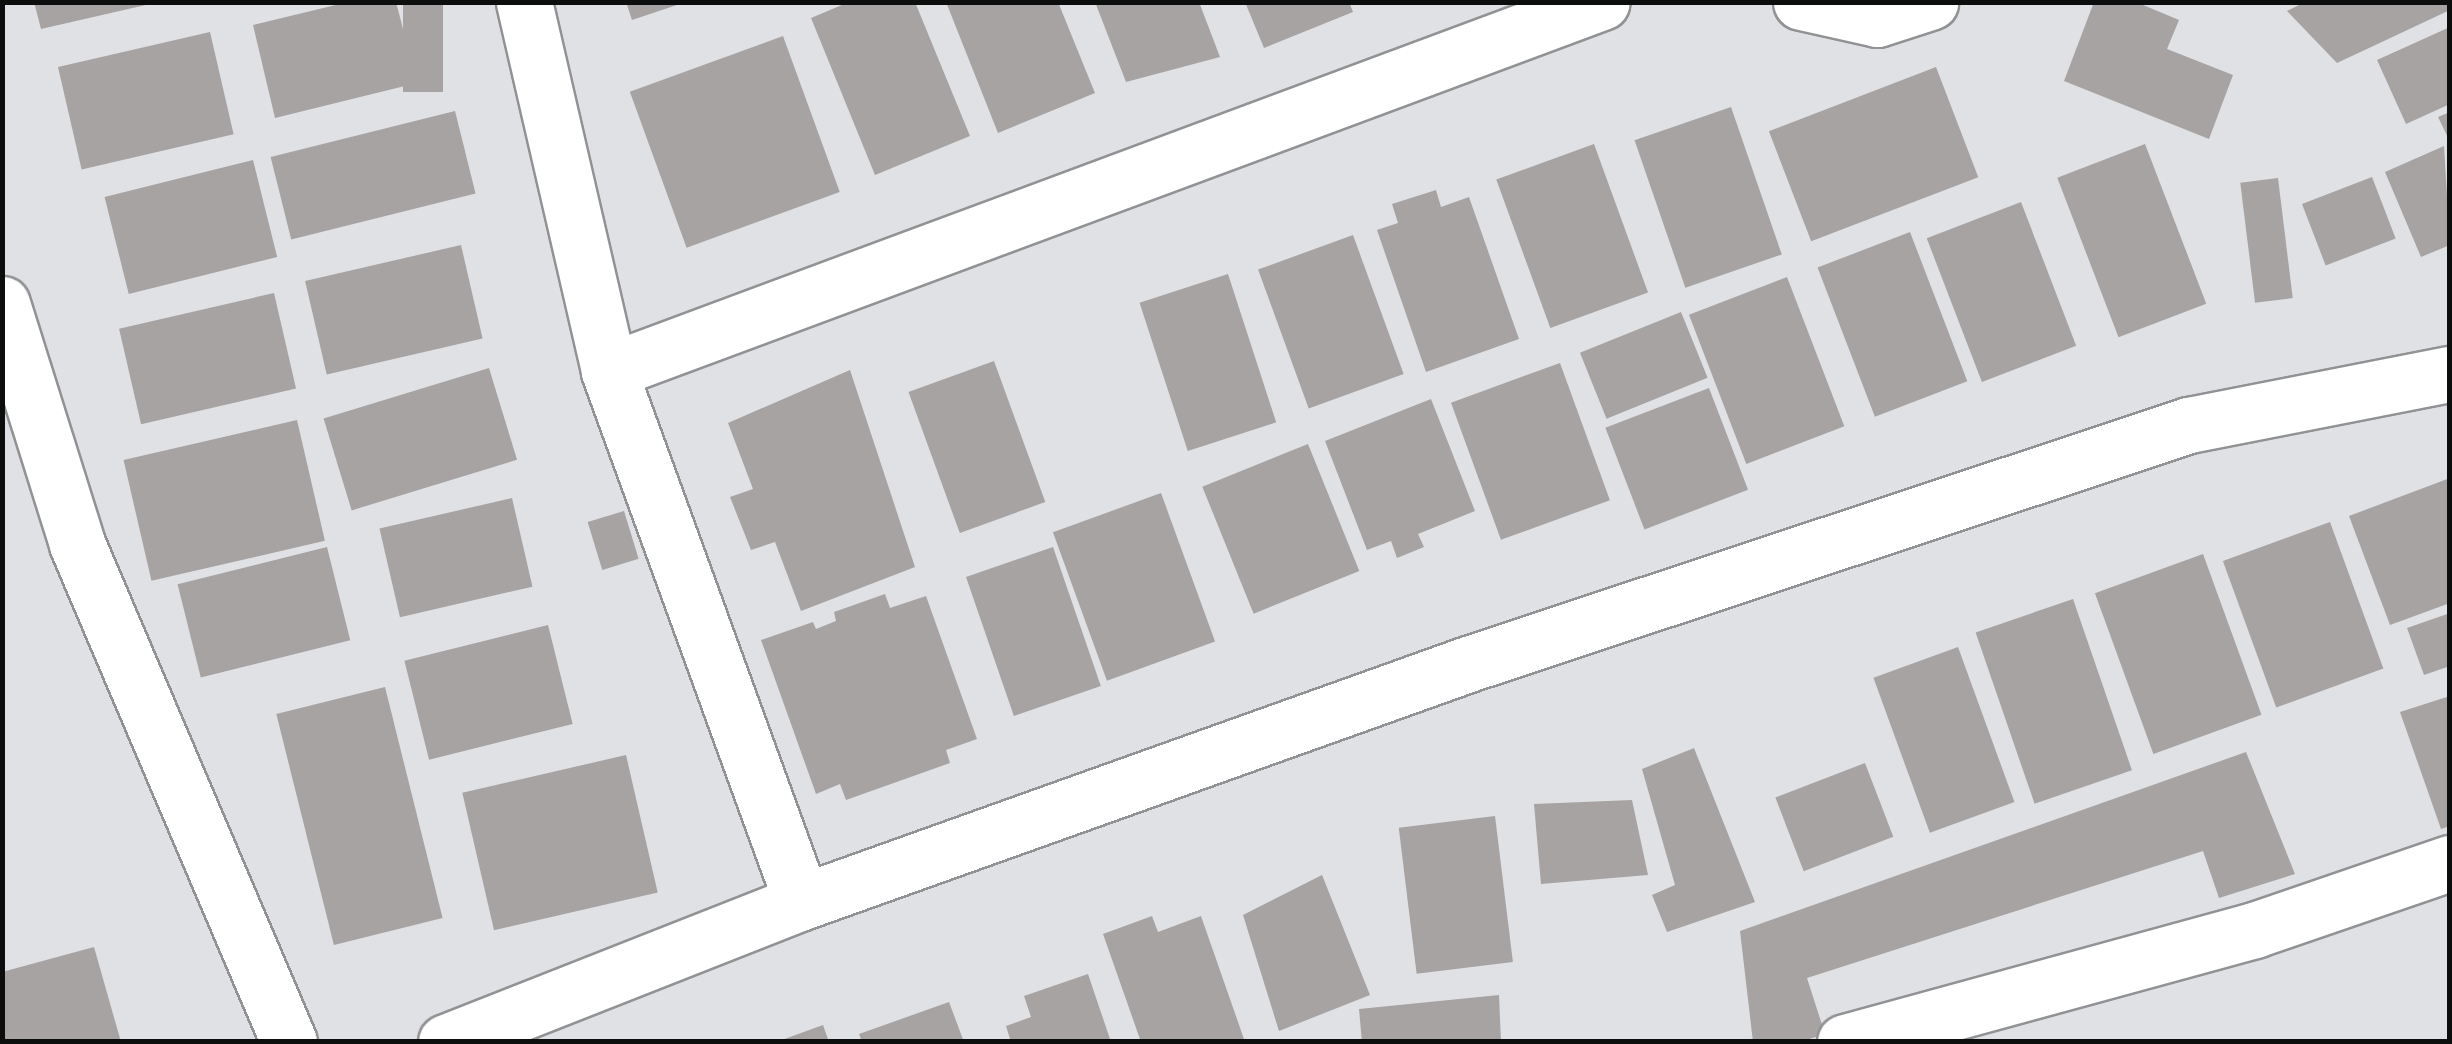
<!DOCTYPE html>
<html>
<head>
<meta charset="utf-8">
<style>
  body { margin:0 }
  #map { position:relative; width:2452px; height:1044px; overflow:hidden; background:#e0e1e4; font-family:Lato,sans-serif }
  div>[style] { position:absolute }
  .building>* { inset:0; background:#a6a3a2; transform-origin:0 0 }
  .roads { filter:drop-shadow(2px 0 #919294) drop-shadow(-2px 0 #919294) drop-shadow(0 2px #919294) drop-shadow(0 -2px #919294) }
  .street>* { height:55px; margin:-27.5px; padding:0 27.5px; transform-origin:27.5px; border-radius:27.5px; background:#fff }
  span { translate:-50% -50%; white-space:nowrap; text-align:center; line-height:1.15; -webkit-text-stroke:8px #fff; paint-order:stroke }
  .frame { position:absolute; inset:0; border:5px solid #0c0d0d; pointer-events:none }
</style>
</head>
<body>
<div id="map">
  <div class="building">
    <i style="clip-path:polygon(34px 2px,150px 2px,150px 4px,41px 29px)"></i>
    <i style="clip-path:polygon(348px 2px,396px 2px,417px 83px,275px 118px,253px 25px)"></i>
    <i style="left:403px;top:2px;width:40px;height:90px"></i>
    <i style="clip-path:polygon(626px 2px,683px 2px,683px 3px,632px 20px)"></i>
    <i style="clip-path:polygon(849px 2px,915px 2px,970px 136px,875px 175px,811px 18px)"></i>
    <i style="clip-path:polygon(946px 2px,1058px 2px,1095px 93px,998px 133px)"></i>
    <i style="clip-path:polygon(1095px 2px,1199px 2px,1220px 57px,1126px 82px)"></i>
    <i style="clip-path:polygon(1245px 2px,1349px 2px,1353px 12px,1264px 48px)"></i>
    <i style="clip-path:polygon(2094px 2px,2136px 2px,2179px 20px,2167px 49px,2233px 75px,2209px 139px,2064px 81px)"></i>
    <i style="clip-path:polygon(2305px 2px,2450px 2px,2450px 10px,2337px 63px,2287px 11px)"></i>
    <i style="clip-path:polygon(2450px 27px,2450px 104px,2406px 124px,2377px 60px)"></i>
    <i style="left:210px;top:32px;width:105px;height:156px;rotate:77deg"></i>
    <i style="left:783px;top:36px;width:166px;height:163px;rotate:70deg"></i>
    <i style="left:1936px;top:67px;width:118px;height:179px;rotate:69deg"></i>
    <i style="left:1731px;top:107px;width:156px;height:102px;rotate:71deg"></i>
    <i style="left:455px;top:111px;width:85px;height:190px;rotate:76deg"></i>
    <i style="clip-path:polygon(2450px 112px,2450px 142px,2438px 117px)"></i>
    <i style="left:1594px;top:144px;width:158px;height:104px;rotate:70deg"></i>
    <i style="left:2145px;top:144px;width:171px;height:94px;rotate:69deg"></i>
    <i style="clip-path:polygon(2444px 146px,2450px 245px,2421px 257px,2385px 172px)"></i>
    <i style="left:253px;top:160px;width:100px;height:153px;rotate:76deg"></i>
    <i style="left:2372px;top:177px;width:66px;height:75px;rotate:69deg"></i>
    <i style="left:2278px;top:178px;width:121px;height:38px;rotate:83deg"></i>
    <i style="clip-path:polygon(1436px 190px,1441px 207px,1469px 197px,1519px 339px,1426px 372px,1377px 230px,1398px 223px,1392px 204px)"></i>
    <i style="left:2021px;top:202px;width:154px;height:101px;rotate:69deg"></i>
    <i style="left:1910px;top:232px;width:160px;height:99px;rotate:69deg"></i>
    <i style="left:1353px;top:235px;width:148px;height:101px;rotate:70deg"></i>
    <i style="left:461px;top:245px;width:96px;height:160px;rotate:77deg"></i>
    <i style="left:1228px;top:274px;width:156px;height:93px;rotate:72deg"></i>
    <i style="left:1787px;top:277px;width:160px;height:105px;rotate:69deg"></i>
    <i style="left:274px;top:293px;width:98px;height:159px;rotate:77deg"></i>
    <i style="left:1681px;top:312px;width:71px;height:109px;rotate:68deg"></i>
    <i style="left:994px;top:361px;width:150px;height:91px;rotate:70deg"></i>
    <i style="left:1560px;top:363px;width:146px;height:116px;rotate:70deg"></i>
    <i style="left:489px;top:368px;width:96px;height:173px;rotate:73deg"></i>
    <i style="clip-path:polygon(850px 370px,915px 567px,801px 611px,775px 542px,751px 550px,730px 497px,753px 489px,728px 423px)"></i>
    <i style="left:1709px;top:388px;width:109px;height:111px;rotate:69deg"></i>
    <i style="clip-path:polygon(1431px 399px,1475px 511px,1418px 534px,1424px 547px,1397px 558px,1391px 541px,1367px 550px,1325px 441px)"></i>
    <i style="left:297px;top:420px;width:124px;height:178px;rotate:77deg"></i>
    <i style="left:1308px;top:444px;width:137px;height:114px;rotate:68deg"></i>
    <i style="clip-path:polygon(2450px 478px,2450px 603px,2390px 625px,2349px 516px)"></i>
    <i style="left:1161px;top:493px;width:158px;height:115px;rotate:70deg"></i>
    <i style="left:512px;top:498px;width:91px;height:136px;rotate:77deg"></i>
    <i style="left:624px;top:511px;width:50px;height:38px;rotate:73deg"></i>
    <i style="left:2330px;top:522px;width:156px;height:114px;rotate:70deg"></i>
    <i style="left:327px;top:547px;width:96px;height:154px;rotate:76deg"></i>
    <i style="left:1053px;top:547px;width:147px;height:92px;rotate:71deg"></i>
    <i style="left:2203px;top:554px;width:171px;height:115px;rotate:70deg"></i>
    <i style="clip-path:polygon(885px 594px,890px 608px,926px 596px,977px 739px,946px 750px,950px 763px,846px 800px,840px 784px,816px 794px,761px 640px,813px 622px,816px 629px,836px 621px,834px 612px)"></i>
    <i style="left:2073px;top:599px;width:181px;height:103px;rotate:71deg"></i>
    <i style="clip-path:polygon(2450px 613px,2450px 666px,2424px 675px,2407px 628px)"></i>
    <i style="left:548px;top:625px;width:102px;height:148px;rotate:76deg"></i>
    <i style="left:1958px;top:647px;width:165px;height:90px;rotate:70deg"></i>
    <i style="left:385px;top:687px;width:238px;height:112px;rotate:76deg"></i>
    <i style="clip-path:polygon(2450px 696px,2450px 826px,2441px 829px,2400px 712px)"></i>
    <i style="clip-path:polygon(1694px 748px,1755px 902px,1667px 932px,1652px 895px,1675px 885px,1642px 769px)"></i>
    <i style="clip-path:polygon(2246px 752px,2295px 874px,2219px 898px,2203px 851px,1807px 978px,1825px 1034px,1800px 1042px,1753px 1042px,1740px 931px)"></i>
    <i style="left:626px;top:755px;width:141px;height:168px;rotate:77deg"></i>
    <i style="left:1865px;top:763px;width:79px;height:96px;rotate:69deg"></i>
    <i style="clip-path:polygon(1632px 800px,1648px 875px,1541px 884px,1534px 804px)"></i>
    <i style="left:1495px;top:816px;width:147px;height:97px;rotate:83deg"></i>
    <i style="clip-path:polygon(1322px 875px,1370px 995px,1279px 1031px,1243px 915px)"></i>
    <i style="clip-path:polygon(1152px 916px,1158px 932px,1201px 916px,1245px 1042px,1141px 1042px,1103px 934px)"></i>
    <i style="clip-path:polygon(94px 947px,121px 1042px,2px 1042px,2px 972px)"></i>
    <i style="clip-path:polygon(1088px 974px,1111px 1042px,1011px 1042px,1006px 1026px,1031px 1017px,1024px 996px)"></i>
    <i style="clip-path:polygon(1499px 995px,1501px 1042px,1362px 1042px,1359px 1009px)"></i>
    <i style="clip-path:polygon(949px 1002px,964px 1042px,862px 1042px,859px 1034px)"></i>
    <i style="clip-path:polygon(823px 1025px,829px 1042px,779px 1042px,779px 1041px)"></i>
  </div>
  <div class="roads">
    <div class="street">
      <i style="left:524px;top:2px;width:379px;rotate:77deg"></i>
      <i style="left:609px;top:371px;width:1059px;rotate:-20.39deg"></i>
      <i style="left:1801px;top:2px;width:78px;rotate:12.6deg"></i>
      <i style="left:1877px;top:19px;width:56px;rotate:-17.8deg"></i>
      <i style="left:2px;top:304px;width:251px;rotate:72.6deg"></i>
      <i style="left:77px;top:544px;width:541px;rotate:66.94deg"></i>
      <i style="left:609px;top:371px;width:565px;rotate:70.03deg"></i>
      <i style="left:446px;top:1042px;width:383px;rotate:-21.5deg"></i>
      <i style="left:802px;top:902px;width:707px;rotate:-19.66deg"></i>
      <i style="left:1468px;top:664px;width:760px;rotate:-18.34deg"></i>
      <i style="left:2189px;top:425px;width:266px;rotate:-11.1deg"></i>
      <i style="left:1845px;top:1042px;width:424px;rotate:-15.3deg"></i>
      <i style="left:2254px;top:930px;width:207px;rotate:-18.9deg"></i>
    </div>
  </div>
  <div class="frame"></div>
</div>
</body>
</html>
